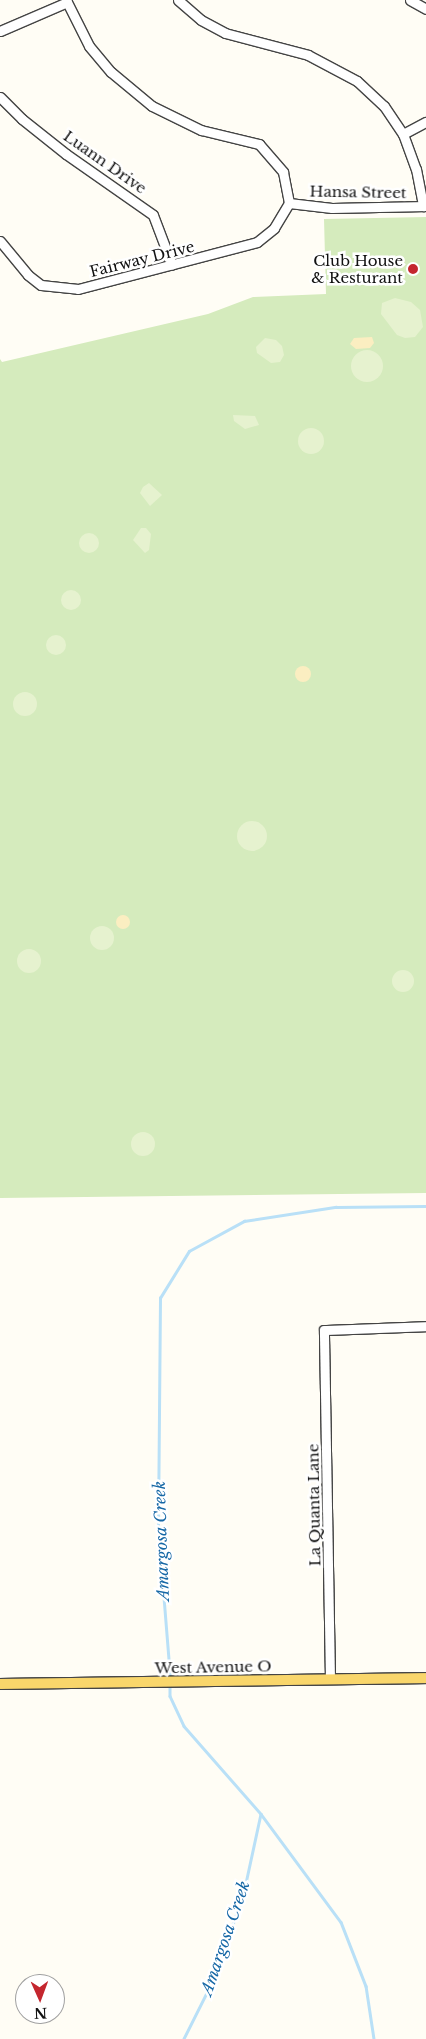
<!DOCTYPE html>
<html>
<head>
<meta charset="utf-8">
<style>
  body { margin:0 }
  #map { position:relative; width:426px; height:2039px; overflow:hidden; background:#fffdf5; font-family:"Libre Baskerville",serif }
  div>[style] { position:absolute }
  .green>* { inset:0; background:#d5ebbd }
  .sand>* { inset:0; background:#fbeec1 }
  .round { border-radius:50% }
  .pitch>* { inset:0; background:#e6f2cf }
  .stream>* { height:2.5px; margin:-1.25px; padding:0 1.25px; transform-origin:1.25px; border-radius:1.25px; background:#b9e0f7 }
  .roads { filter:drop-shadow(1px 0 #444) drop-shadow(-1px 0 #444) drop-shadow(0 1px #444) drop-shadow(0 -1px #444) }
  .minor>* { height:9px; margin:-4.5px; padding:0 4.5px; transform-origin:4.5px; border-radius:4.5px; background:#fff }
  .major>* { height:10px; margin:-5px; padding:0 5px; transform-origin:5px; border-radius:5px; background:#f9d66b }
  .dots>* { width:14px; height:14px; translate:-50% -50%; box-sizing:border-box; border:2px solid #fff; border-radius:50% }
  span { translate:-50% -50%; white-space:nowrap; text-align:center; line-height:1.15; -webkit-text-stroke:5px #fff; paint-order:stroke }
  .street-label { font-size:15px; color:#111 }
  .poi-label { font-size:15px; color:#111 }
  .right { translate:-100% -50%; text-align:right }
  .water-label { font-size:16px; color:#1768a6; font-style:italic }
  .north { position:absolute; left:15px; top:1974px; width:50px; height:50px; box-sizing:border-box; background:#fff; border:1px solid #a0a0a0; border-radius:50%; rotate:178deg; font-size:14px; font-weight:700; line-height:20px; text-align:center; color:#111 }
  .north::after { content:''; display:block; margin:auto; width:18px; height:22px; background:#c4262e; clip-path:polygon(50% 0,100% 100%,50% 72%,0 100%) }
</style>
</head>
<body>
<div id="map">
  <div class="green">
    <i style="clip-path:polygon(426px 217px,426px 1193px,0 1198px,0 359px,2px 362px,208px 314px,253px 297px,326px 294px,324px 219px)"></i>
  </div>
  <div class="sand">
    <i style="clip-path:polygon(372px 337px,374px 343px,370px 348px,356px 349px,350px 344px,354px 338px)"></i>
    <i class="round" style="left:295px;top:666px;width:16px;height:16px"></i>
    <i class="round" style="left:116px;top:915px;width:14px;height:14px"></i>
  </div>
  <div class="pitch">
    <i style="clip-path:polygon(395px 298px,411px 302px,420px 310px,423px 327px,415px 337px,405px 338px,397px 335px,381px 314px,382px 303px)"></i>
    <i style="clip-path:polygon(265px 338px,276px 340px,282px 346px,284px 355px,280px 362px,271px 363px,257px 353px,256px 347px)"></i>
    <i class="round" style="left:351px;top:350px;width:32px;height:32px"></i>
    <i style="clip-path:polygon(233px 415px,255px 416px,259px 425px,245px 429px,234px 421px)"></i>
    <i class="round" style="left:298px;top:428px;width:26px;height:26px"></i>
    <i style="clip-path:polygon(149px 483px,162px 495px,150px 506px,140px 493px,143px 487px)"></i>
    <i style="clip-path:polygon(141px 528px,146px 528px,151px 534px,149px 550px,145px 553px,133px 540px)"></i>
    <i class="round" style="left:79px;top:533px;width:20px;height:20px"></i>
    <i class="round" style="left:61px;top:590px;width:20px;height:20px"></i>
    <i class="round" style="left:46px;top:635px;width:20px;height:20px"></i>
    <i class="round" style="left:13px;top:692px;width:24px;height:24px"></i>
    <i class="round" style="left:237px;top:821px;width:30px;height:30px"></i>
    <i class="round" style="left:90px;top:926px;width:24px;height:24px"></i>
    <i class="round" style="left:17px;top:949px;width:24px;height:24px"></i>
    <i class="round" style="left:392px;top:970px;width:22px;height:22px"></i>
    <i class="round" style="left:131px;top:1132px;width:24px;height:24px"></i>
  </div>
  <div class="stream">
    <i style="left:170px;top:1678px;width:150px;rotate:-94.6deg"></i>
    <i style="left:158px;top:1528px;width:230px;rotate:-89.5deg"></i>
    <i style="left:160px;top:1298px;width:55px;rotate:-58.3deg"></i>
    <i style="left:189px;top:1251px;width:63px;rotate:-28.6deg"></i>
    <i style="left:244px;top:1221px;width:93px;rotate:-8.7deg"></i>
    <i style="left:336px;top:1207px;width:90px;rotate:-0.6deg"></i>
    <i style="left:170px;top:1683px;width:13px;rotate:90deg"></i>
    <i style="left:170px;top:1696px;width:33px;rotate:65deg"></i>
    <i style="left:184px;top:1726px;width:117px;rotate:48.8deg"></i>
    <i style="left:261px;top:1814px;width:85px;rotate:102.2deg"></i>
    <i style="left:243px;top:1897px;width:94px;rotate:110deg"></i>
    <i style="left:211px;top:1985px;width:60px;rotate:116.6deg"></i>
    <i style="left:261px;top:1814px;width:134px;rotate:53.5deg"></i>
    <i style="left:341px;top:1922px;width:69px;rotate:68.7deg"></i>
    <i style="left:366px;top:1986px;width:54px;rotate:81.4deg"></i>
  </div>
  <div class="roads">
    <div class="minor">
      <i style="left:66px;top:0;width:51px;rotate:63.4deg"></i>
      <i style="left:89px;top:46px;width:34px;rotate:50deg"></i>
      <i style="left:111px;top:72px;width:53px;rotate:39.7deg"></i>
      <i style="left:152px;top:106px;width:55px;rotate:26.1deg"></i>
      <i style="left:201px;top:130px;width:60px;rotate:13.6deg"></i>
      <i style="left:259px;top:144px;width:37px;rotate:49deg"></i>
      <i style="left:283px;top:172px;width:32px;rotate:79deg"></i>
      <i style="left:178px;top:0;width:30px;rotate:41deg"></i>
      <i style="left:201px;top:20px;width:27px;rotate:28deg"></i>
      <i style="left:225px;top:33px;width:86px;rotate:14.8deg"></i>
      <i style="left:308px;top:55px;width:55px;rotate:28deg"></i>
      <i style="left:357px;top:81px;width:37px;rotate:43deg"></i>
      <i style="left:384px;top:106px;width:34px;rotate:56deg"></i>
      <i style="left:403px;top:134px;width:37px;rotate:70deg"></i>
      <i style="left:416px;top:169px;width:38px;rotate:79deg"></i>
      <i style="left:410px;top:0;width:18px;rotate:29deg"></i>
      <i style="left:0;top:31px;width:73px;rotate:-23.4deg"></i>
      <i style="left:0;top:97px;width:31px;rotate:45deg"></i>
      <i style="left:22px;top:119px;width:56px;rotate:38.5deg"></i>
      <i style="left:66px;top:154px;width:106px;rotate:35deg"></i>
      <i style="left:153px;top:215px;width:53px;rotate:69.2deg"></i>
      <i style="left:403px;top:134px;width:26px;rotate:-28deg"></i>
      <i style="left:289px;top:203px;width:43px;rotate:6.6deg"></i>
      <i style="left:332px;top:208px;width:94px;rotate:-1.2deg"></i>
      <i style="left:0;top:241px;width:44px;rotate:50.5deg"></i>
      <i style="left:28px;top:275px;width:16px;rotate:38deg"></i>
      <i style="left:41px;top:285px;width:37px;rotate:6deg"></i>
      <i style="left:78px;top:289px;width:185px;rotate:-14.7deg"></i>
      <i style="left:257px;top:242px;width:22px;rotate:-39deg"></i>
      <i style="left:274px;top:228px;width:29px;rotate:-59deg"></i>
      <i style="left:330px;top:1679px;width:349px;rotate:-91deg"></i>
      <i style="left:324px;top:1330px;width:102px;rotate:-2.2deg"></i>
    </div>
    <div class="major">
      <i style="left:0;top:1684px;width:426px;rotate:-0.8deg"></i>
    </div>
  </div>
  <div class="dots">
    <i style="left:413px;top:269px;background:#c4262e"></i>
  </div>
  <div class="street-label">
    <span style="left:105px;top:162px;rotate:35deg">Luann Drive</span>
    <span style="left:358px;top:192px;rotate:1deg">Hansa Street</span>
    <span style="left:142px;top:259px;rotate:-14deg">Fairway Drive</span>
    <span style="left:314px;top:1505px;rotate:-91deg">La Quanta Lane</span>
    <span style="left:213px;top:1667px;rotate:-1deg">West Avenue O</span>
  </div>
  <div class="poi-label">
    <span class="right" style="left:403px;top:269px">Club House<br>&amp; Resturant</span>
  </div>
  <div class="water-label">
    <span style="left:161px;top:1541px;rotate:-92deg">Amargosa Creek</span>
    <span style="left:225px;top:1938px;rotate:-71deg">Amargosa Creek</span>
  </div>
  <div class="north">N</div>
</div>
</body>
</html>
